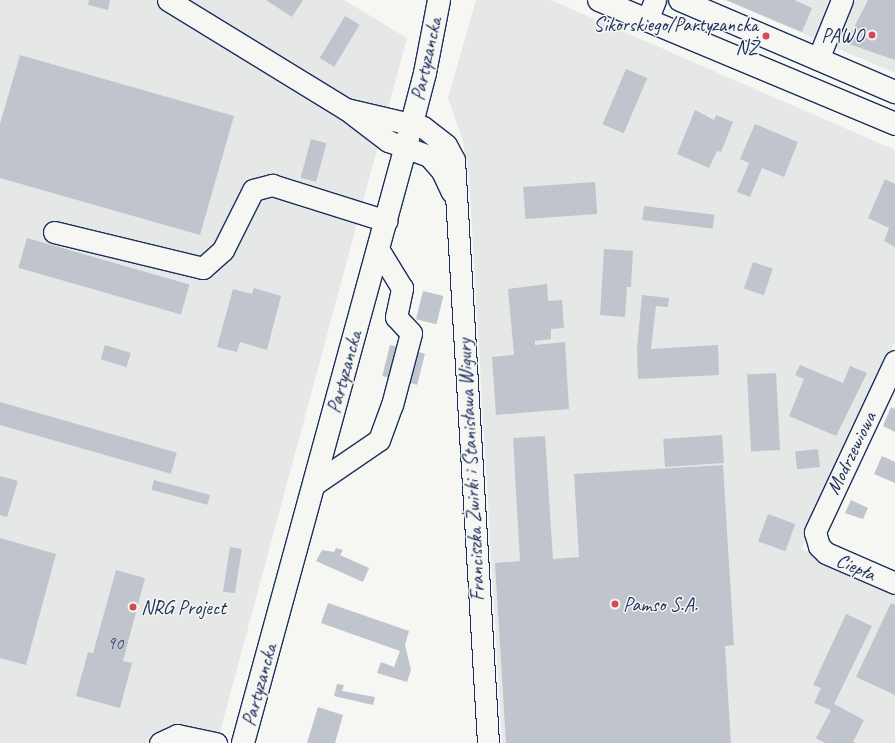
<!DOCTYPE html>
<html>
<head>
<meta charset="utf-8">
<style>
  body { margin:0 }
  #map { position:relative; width:895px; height:743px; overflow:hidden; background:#f6f6f2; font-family:Caveat,sans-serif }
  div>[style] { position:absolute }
  .built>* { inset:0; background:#e6e7e7 }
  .building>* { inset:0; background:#c0c4cd; transform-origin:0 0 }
  .roads { filter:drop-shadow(1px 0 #1b2f5e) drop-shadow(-1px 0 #1b2f5e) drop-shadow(0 1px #1b2f5e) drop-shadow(0 -1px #1b2f5e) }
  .minor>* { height:21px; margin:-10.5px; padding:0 10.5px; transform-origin:10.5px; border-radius:10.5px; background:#f6f6f2 }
  .major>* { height:22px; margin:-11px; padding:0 11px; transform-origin:11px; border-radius:11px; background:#f6f6f2 }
  .dots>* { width:11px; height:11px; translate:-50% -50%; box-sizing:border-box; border:2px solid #f6f6f2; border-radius:50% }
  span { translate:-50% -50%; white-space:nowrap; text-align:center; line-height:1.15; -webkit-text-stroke:3px #f6f6f2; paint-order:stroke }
  .number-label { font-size:18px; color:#44547a }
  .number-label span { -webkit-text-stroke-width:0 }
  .poi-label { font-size:20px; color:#1b2f5e }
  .right { translate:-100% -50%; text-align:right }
  .left { translate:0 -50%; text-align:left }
  .street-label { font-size:20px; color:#1b2f5e }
</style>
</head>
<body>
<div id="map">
  <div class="built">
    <i style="clip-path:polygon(0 0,344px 0,407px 38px,217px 743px,0 743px)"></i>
    <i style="clip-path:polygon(476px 0,551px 0,895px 150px,895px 341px,801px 549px,895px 593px,895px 743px,502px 743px,469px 177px,463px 141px,448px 98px)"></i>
    <i style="clip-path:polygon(725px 0,895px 0,895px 73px)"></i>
  </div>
  <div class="building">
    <i style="clip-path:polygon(89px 0,110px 0,108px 10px,88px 5px)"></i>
    <i style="clip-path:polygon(266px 0,303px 0,292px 17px)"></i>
    <i style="clip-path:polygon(726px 0,794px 0,812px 8px,802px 32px)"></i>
    <i style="clip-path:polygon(868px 0,895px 0,895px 60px,846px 43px)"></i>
    <i style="left:345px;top:16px;width:17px;height:49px;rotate:31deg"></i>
    <i style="clip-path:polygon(20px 55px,234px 116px,200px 235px,0 178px,0 124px)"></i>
    <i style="left:626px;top:69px;width:23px;height:60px;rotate:23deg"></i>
    <i style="clip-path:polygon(695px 110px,714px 120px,716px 115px,733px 122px,721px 152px,717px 151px,709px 168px,677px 154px)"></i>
    <i style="clip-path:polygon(755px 124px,798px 142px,784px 177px,762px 168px,750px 197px,737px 192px,749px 163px,740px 159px)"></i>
    <i style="left:311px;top:139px;width:16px;height:40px;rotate:15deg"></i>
    <i style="clip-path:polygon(885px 179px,895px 184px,895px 247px,884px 241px,889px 228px,868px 218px)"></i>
    <i style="left:595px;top:182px;width:32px;height:72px;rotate:86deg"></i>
    <i style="left:644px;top:206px;width:71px;height:14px;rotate:7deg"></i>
    <i style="left:27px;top:238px;width:169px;height:31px;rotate:16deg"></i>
    <i style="clip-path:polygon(604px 249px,633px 251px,631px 287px,627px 287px,625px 317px,600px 315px)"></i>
    <i style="left:753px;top:262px;width:21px;height:28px;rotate:19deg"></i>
    <i style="clip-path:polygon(547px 284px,548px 301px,562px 300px,564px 328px,551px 329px,551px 339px,535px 341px,535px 345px,565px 342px,569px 409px,496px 415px,492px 357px,514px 355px,508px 289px)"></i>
    <i style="clip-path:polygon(254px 288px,281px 296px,267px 350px,240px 342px,237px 352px,217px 347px,233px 289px,252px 294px)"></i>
    <i style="left:423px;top:291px;width:21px;height:29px;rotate:14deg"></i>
    <i style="clip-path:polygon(642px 295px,669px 298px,668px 307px,656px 306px,651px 349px,718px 345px,719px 375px,638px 379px,637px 349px)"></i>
    <i style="left:105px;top:345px;width:27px;height:15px;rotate:17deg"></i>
    <i style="left:390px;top:345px;width:36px;height:32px;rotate:14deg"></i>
    <i style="clip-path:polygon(800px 365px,843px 383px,850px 366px,867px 373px,836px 436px,789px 416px,804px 379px,795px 375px)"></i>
    <i style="left:776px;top:373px;width:77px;height:29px;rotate:87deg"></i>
    <i style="left:0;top:402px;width:184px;height:22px;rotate:16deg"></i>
    <i style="clip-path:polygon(891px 407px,895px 409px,895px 432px,883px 426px)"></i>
    <i style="left:722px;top:435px;width:28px;height:59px;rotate:86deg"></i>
    <i style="clip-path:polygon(545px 436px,553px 559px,579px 557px,574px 474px,723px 465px,734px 645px,725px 646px,731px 743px,506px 743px,495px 563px,520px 561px,513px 438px)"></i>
    <i style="left:818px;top:449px;width:18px;height:23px;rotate:84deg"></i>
    <i style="clip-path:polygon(882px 456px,895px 462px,895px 483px,874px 474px)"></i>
    <i style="clip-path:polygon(0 476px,18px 481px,7px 517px,0 515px)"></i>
    <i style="left:154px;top:480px;width:58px;height:10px;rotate:15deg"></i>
    <i style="clip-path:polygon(851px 500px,868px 508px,863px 519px,845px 513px)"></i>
    <i style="left:768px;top:514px;width:29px;height:29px;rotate:20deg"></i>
    <i style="clip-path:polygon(0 538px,56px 554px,26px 665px,0 658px)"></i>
    <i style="left:230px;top:547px;width:12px;height:45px;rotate:9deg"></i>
    <i style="clip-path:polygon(336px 548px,343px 550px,340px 555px,369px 568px,363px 582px,316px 561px,322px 550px,334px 552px)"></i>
    <i style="clip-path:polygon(116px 570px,145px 578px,123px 661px,132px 663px,120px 708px,76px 696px,88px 652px,93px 653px)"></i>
    <i style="clip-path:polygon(328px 603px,409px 631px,405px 645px,411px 670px,407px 682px,377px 673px,381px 662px,394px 667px,400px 651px,321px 623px)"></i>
    <i style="clip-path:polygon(891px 603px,895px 605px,895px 695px,856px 677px)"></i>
    <i style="clip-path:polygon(846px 614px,872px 626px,834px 704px,864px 720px,853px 742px,856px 743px,825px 743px,816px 738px,831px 710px,814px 703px,821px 688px,813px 685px)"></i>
    <i style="clip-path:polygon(337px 684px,344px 685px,342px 691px,375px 697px,373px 705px,334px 696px)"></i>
    <i style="clip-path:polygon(318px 707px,343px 715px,335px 743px,307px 743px)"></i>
  </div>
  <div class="roads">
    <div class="minor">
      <i style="left:168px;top:0;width:209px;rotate:31.5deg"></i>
      <i style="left:346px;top:109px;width:53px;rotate:37.3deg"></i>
      <i style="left:388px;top:141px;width:44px;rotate:20.1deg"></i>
      <i style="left:429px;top:156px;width:20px;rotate:49deg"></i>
      <i style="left:442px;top:171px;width:23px;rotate:65deg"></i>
      <i style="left:647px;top:20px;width:22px;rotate:-68deg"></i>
      <i style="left:818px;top:59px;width:64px;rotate:-67.9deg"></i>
      <i style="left:346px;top:109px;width:79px;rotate:13.2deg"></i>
      <i style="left:423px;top:127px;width:29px;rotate:38deg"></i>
      <i style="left:446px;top:145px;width:17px;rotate:62deg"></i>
      <i style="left:454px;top:160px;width:584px;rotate:86.66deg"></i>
      <i style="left:54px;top:232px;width:153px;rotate:13.6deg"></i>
      <i style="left:203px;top:268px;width:27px;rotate:-42deg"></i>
      <i style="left:223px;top:250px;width:67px;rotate:-63.4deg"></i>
      <i style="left:253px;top:190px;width:20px;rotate:-15deg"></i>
      <i style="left:272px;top:185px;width:120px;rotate:17.5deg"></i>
      <i style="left:895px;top:361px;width:189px;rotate:115.1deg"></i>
      <i style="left:815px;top:532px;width:15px;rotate:74deg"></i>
      <i style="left:819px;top:546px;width:10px;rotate:45deg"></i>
      <i style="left:826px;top:553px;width:75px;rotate:23.5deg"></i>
      <i style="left:313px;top:485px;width:80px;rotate:-34.3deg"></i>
      <i style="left:379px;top:440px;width:37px;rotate:-70deg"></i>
      <i style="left:392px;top:405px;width:74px;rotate:-75.2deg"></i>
      <i style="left:411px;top:333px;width:22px;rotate:-133deg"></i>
      <i style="left:396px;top:317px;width:30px;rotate:-78deg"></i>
      <i style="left:402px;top:288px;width:46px;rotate:-121.6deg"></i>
      <i style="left:160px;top:743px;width:19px;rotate:-25deg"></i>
      <i style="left:177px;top:735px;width:40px;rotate:12deg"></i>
    </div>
    <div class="major">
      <i style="left:599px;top:0;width:321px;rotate:22.7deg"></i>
      <i style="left:680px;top:0;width:234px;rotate:23.2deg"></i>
      <i style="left:243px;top:743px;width:619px;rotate:-74.73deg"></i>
      <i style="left:406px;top:146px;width:75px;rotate:-75.4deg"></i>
      <i style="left:425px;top:73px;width:74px;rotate:-79.1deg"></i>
    </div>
  </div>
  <div class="dots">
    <i style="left:872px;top:35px;background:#d1495b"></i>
    <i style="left:766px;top:36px;background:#d1495b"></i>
    <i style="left:615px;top:604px;background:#d1495b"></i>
    <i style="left:133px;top:607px;background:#d1495b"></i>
  </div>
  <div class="number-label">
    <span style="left:115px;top:643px">90</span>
  </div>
  <div class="poi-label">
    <span class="right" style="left:758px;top:36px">Sikorskiego/Partyzancka<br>NŻ</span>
    <span class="right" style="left:864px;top:35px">PAWO</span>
    <span class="left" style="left:623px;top:604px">Pamso S.A.</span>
    <span class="left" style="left:141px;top:607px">NRG Project</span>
  </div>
  <div class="street-label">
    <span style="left:426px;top:59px;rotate:-78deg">Partyzancka</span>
    <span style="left:344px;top:372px;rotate:-75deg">Partyzancka</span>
    <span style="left:851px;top:453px;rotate:-64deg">Modrzewiowa</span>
    <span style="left:471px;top:470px;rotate:-93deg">Franciszka Żwirki i Stanisława Wigury</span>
    <span style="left:856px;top:567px;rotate:24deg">Ciepła</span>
    <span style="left:259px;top:685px;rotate:-75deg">Partyzancka</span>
  </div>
</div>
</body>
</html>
